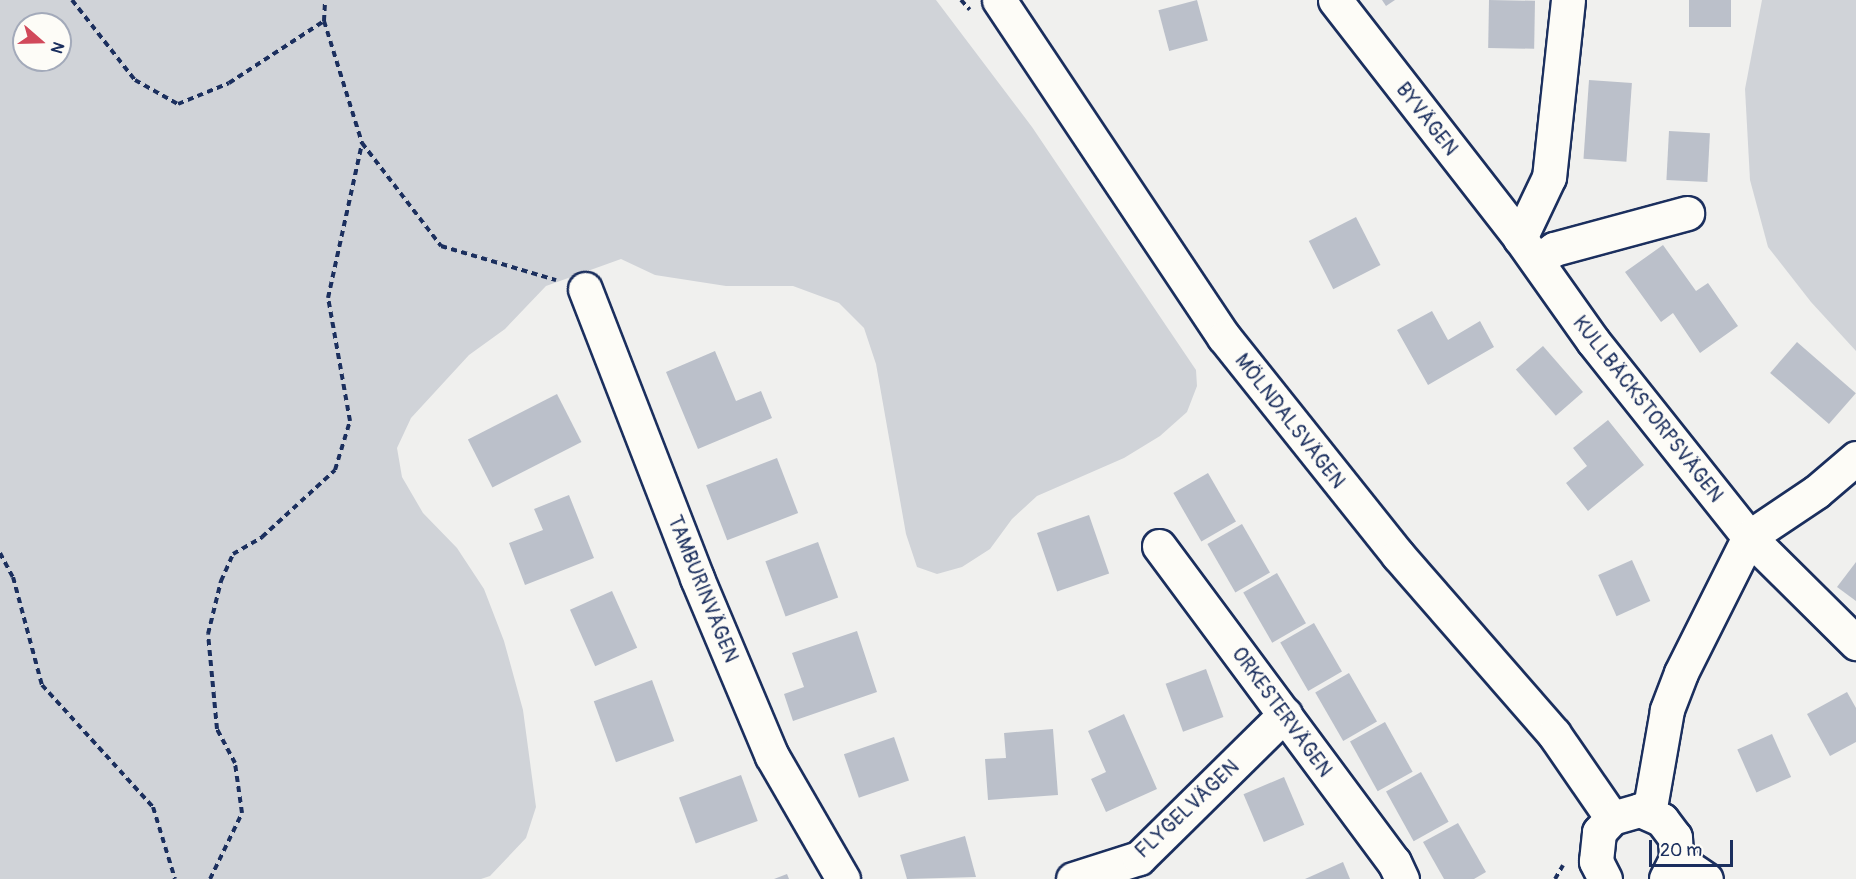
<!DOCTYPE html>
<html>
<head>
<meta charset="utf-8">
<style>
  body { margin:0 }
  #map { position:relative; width:1856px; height:879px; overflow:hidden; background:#f0f0ee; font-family:Pangolin,sans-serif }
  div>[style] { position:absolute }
  .green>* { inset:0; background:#d0d3d8 }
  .building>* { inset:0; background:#bbc0ca; transform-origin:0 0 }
  .path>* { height:4px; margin-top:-2px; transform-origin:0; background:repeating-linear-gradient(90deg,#1b2f5e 0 6px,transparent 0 10.5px) }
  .roads { filter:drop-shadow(2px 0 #1b2f5e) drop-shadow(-2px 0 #1b2f5e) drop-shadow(0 2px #1b2f5e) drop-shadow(0 -2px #1b2f5e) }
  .minor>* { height:33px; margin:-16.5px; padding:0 16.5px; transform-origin:16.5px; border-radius:16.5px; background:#fdfcf7 }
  span { translate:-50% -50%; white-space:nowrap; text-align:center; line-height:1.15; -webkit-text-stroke:5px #fdfcf7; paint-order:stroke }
  .street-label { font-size:20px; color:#1b2f5e }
  .north { position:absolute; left:12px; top:12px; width:60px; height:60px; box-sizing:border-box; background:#fdfcf7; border:2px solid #a3aaba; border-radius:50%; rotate:110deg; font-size:16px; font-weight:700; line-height:24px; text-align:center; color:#1b2f5e }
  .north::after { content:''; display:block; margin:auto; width:21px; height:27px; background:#d1495b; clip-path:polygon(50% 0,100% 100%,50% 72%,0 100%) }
  .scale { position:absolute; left:1649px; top:840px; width:84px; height:27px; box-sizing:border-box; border:3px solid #1b2f5e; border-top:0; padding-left:8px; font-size:18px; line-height:21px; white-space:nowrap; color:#1b2f5e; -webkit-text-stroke:4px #fdfcf7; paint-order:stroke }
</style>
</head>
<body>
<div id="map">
  <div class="green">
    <i style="clip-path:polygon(evenodd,0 0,936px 0,1032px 127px,1196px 370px,1197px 386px,1187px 412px,1160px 436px,1124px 458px,1037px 496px,1012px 519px,990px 549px,962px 567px,937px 574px,917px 567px,906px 534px,876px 364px,864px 328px,839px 303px,793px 286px,726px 286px,655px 275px,621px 259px,546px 286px,505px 329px,469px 355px,411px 418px,397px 448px,402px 477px,423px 513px,457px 548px,484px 589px,504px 641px,523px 710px,536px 807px,526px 838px,490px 876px,481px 879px,0 879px,0 0,24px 24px,60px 24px,60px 60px,24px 60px,24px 24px)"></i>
    <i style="clip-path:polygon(1762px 0,1856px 0,1856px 351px,1811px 302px,1768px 247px,1750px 180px,1745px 89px)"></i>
  </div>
  <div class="building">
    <i style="left:1197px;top:0;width:42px;height:40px;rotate:75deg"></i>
    <i style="clip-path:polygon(1382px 0,1395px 0,1386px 6px)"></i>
    <i style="left:1489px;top:0;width:46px;height:48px;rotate:1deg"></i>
    <i style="left:1689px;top:0;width:42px;height:27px"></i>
    <i style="left:1589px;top:80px;width:43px;height:79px;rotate:4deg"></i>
    <i style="left:1669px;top:131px;width:41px;height:49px;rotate:3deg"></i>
    <i style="left:1356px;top:217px;width:54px;height:53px;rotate:63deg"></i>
    <i style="clip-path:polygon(1663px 245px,1696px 291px,1708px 283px,1738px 326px,1700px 353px,1673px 313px,1661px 322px,1625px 272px)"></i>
    <i style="clip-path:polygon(1432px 311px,1448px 340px,1480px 321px,1494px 347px,1428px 385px,1397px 330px)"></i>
    <i style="left:1797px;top:342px;width:78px;height:41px;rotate:41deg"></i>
    <i style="left:1543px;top:346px;width:61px;height:36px;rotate:49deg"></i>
    <i style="clip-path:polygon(715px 351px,736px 401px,761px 391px,772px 418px,698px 449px,666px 372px)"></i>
    <i style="left:557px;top:394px;width:54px;height:100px;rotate:63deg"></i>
    <i style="clip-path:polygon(1608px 420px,1644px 465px,1588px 511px,1566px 483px,1587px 466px,1573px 448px)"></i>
    <i style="left:777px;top:458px;width:59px;height:76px;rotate:69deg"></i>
    <i style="left:1208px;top:473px;width:56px;height:40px;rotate:60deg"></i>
    <i style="clip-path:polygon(569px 495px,594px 558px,525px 585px,509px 543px,543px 530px,534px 509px)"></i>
    <i style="left:1089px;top:515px;width:62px;height:55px;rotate:71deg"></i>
    <i style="left:1242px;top:524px;width:56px;height:40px;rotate:60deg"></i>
    <i style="left:818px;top:542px;width:59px;height:56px;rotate:70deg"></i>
    <i style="left:1632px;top:560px;width:45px;height:37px;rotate:66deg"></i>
    <i style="clip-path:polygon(1856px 562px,1856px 601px,1837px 587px)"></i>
    <i style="left:1277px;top:573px;width:58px;height:39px;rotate:60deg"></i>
    <i style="left:612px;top:591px;width:62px;height:46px;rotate:66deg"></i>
    <i style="left:1314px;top:623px;width:56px;height:39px;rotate:60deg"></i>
    <i style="clip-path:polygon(857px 631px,877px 692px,793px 721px,784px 694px,804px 687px,792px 653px)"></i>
    <i style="left:1206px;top:669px;width:51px;height:43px;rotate:70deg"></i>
    <i style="left:1349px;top:673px;width:56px;height:39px;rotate:60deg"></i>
    <i style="left:652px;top:680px;width:65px;height:62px;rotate:70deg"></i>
    <i style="clip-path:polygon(1847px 692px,1856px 708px,1856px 742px,1830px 756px,1807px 714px)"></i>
    <i style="clip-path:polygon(1124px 714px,1157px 789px,1106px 812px,1091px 779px,1106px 772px,1088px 731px)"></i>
    <i style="left:1385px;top:722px;width:57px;height:40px;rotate:61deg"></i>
    <i style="clip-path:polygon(1053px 729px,1058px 795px,988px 800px,985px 759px,1006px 758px,1004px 733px)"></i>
    <i style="left:1772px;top:734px;width:47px;height:38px;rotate:66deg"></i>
    <i style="left:894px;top:737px;width:46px;height:53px;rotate:71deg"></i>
    <i style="left:1421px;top:772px;width:57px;height:40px;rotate:61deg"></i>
    <i style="left:741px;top:775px;width:49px;height:66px;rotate:70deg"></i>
    <i style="left:1284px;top:777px;width:52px;height:44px;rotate:67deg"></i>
    <i style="clip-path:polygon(1458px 823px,1486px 872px,1474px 879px,1444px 879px,1423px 842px)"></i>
    <i style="clip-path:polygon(965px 836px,976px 877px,907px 879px,900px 855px)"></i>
    <i style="clip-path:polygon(1343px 862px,1350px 879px,1305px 879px)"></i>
    <i style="clip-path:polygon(787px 874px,789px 879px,774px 879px)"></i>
  </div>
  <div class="path">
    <i style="left:72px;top:0;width:102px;rotate:51.8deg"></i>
    <i style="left:135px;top:80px;width:49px;rotate:29.2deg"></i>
    <i style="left:178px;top:104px;width:55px;rotate:-22.4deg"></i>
    <i style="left:229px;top:83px;width:113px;rotate:-33.1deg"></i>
    <i style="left:324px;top:21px;width:21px;rotate:-87deg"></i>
    <i style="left:961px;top:0;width:13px;rotate:48deg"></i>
    <i style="left:324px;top:21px;width:128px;rotate:72.7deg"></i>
    <i style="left:362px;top:143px;width:130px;rotate:52.5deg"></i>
    <i style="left:441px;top:246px;width:120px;rotate:16.5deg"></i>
    <i style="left:0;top:553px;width:27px;rotate:62deg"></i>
    <i style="left:13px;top:577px;width:112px;rotate:75deg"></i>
    <i style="left:42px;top:685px;width:165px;rotate:47.7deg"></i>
    <i style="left:153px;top:807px;width:75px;rotate:73deg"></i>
    <i style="left:210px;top:879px;width:73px;rotate:-64.1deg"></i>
    <i style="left:242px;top:813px;width:50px;rotate:-98deg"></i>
    <i style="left:235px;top:763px;width:38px;rotate:-118deg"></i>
    <i style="left:217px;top:729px;width:95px;rotate:-95.4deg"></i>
    <i style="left:208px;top:634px;width:55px;rotate:-76.2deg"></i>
    <i style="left:221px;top:581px;width:30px;rotate:-66deg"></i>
    <i style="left:233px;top:554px;width:34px;rotate:-30deg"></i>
    <i style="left:262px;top:537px;width:99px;rotate:-42.5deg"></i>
    <i style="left:335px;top:470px;width:51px;rotate:-73deg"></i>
    <i style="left:350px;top:421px;width:125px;rotate:-100.1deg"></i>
    <i style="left:328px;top:298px;width:159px;rotate:-77.6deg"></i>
    <i style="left:1555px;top:879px;width:16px;rotate:-60deg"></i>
  </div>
  <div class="roads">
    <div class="minor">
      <i style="left:999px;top:0;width:405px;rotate:56.3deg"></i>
      <i style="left:1224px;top:337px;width:279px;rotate:51.4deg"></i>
      <i style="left:1398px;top:555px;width:237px;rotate:48.9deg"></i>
      <i style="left:1554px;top:734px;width:102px;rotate:55.4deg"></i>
      <i style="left:1335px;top:0;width:301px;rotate:52.1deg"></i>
      <i style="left:1568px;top:0;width:178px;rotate:96.1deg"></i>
      <i style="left:1549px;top:177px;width:68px;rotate:115.4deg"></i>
      <i style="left:1520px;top:238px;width:126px;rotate:54.7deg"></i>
      <i style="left:1593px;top:341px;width:251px;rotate:51.5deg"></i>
      <i style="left:1749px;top:537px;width:152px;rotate:116.6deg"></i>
      <i style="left:1681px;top:673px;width:40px;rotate:111deg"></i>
      <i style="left:1667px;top:710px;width:105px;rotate:99.9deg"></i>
      <i style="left:1537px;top:261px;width:21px;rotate:-35deg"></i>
      <i style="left:1554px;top:249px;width:138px;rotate:-15.1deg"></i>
      <i style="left:585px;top:289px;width:310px;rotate:68.8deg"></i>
      <i style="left:697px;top:578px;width:193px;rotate:67.2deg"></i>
      <i style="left:772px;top:756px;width:142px;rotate:60deg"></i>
      <i style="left:1856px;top:458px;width:52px;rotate:139.6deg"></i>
      <i style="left:1816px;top:492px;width:81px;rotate:146.1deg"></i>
      <i style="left:1749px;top:537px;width:151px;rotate:44.7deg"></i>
      <i style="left:1159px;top:546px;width:394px;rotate:53.4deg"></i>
      <i style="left:1394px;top:862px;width:19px;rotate:65deg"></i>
      <i style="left:1676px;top:859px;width:36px;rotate:34deg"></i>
      <i style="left:1073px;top:879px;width:69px;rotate:-17.7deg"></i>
      <i style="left:1139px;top:858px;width:205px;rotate:-44.6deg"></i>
      <i style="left:1605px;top:879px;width:20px;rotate:-117deg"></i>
      <i style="left:1596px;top:861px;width:29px;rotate:-84deg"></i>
      <i style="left:1599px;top:832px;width:19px;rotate:-47deg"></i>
      <i style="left:1612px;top:818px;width:29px;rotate:-16deg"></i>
      <i style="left:1640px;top:810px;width:24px;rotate:24deg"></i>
      <i style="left:1662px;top:820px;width:21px;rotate:53deg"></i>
      <i style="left:1675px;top:837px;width:22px;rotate:87deg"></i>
      <i style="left:1676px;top:859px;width:22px;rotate:117deg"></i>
    </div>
  </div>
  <div class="street-label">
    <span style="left:1427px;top:119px;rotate:52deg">BYVÄGEN</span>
    <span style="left:1648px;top:409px;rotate:52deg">KULLBÄCKSTORPSVÄGEN</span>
    <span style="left:1290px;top:421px;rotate:52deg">MÖLNDALSVÄGEN</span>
    <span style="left:703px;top:589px;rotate:68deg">TAMBURINVÄGEN</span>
    <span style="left:1282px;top:712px;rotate:54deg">ORKESTERVÄGEN</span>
    <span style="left:1187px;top:809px;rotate:-43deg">FLYGELVÄGEN</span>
  </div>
  <div class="north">N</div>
  <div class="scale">20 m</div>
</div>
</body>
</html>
